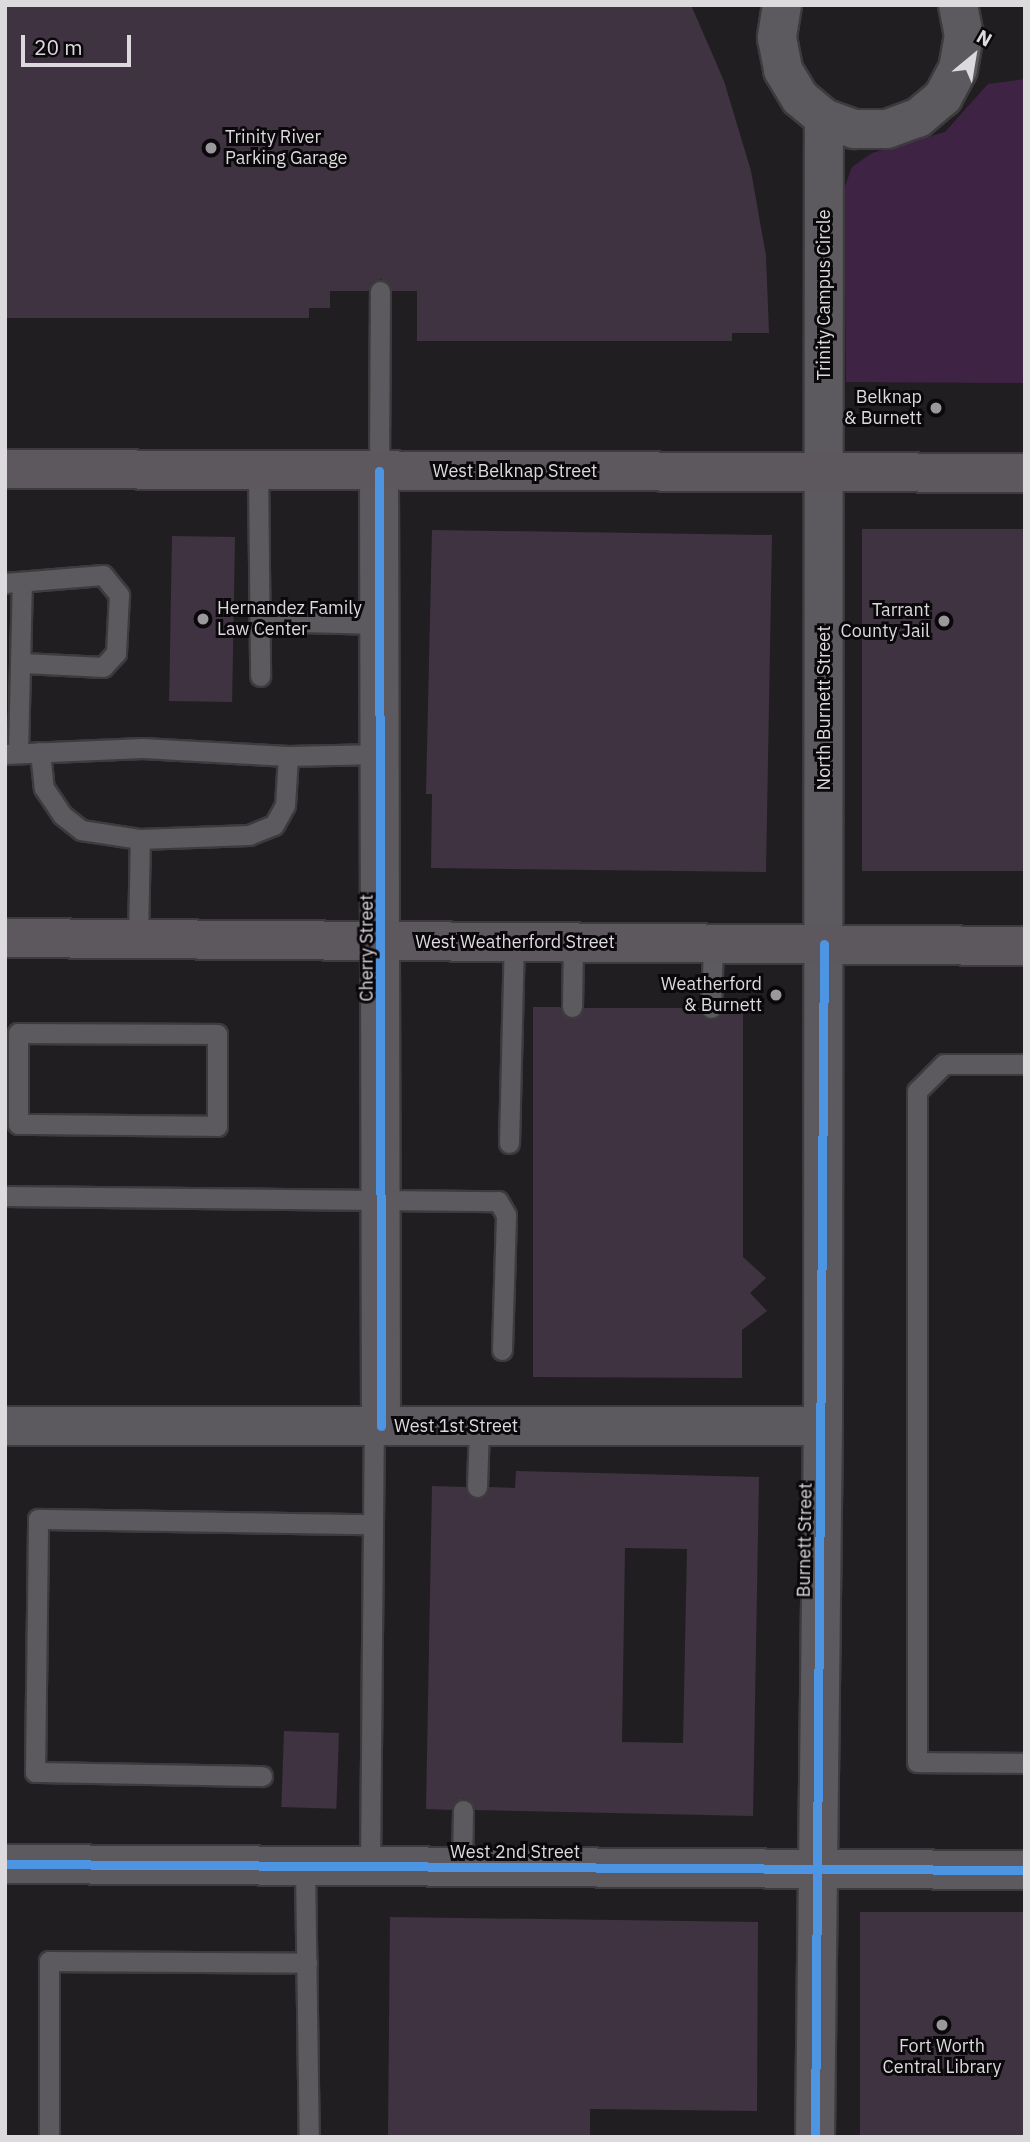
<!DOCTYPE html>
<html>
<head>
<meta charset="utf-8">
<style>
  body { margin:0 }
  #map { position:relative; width:1030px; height:2142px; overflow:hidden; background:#211e22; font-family:"IBM Plex Sans",sans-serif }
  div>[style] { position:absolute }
  .green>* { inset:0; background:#3f2345 }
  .building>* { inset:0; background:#3f3341; transform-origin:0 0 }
  .roads { filter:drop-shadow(2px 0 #3d3b3d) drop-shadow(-2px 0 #3d3b3d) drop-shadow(0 2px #3d3b3d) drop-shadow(0 -2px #3d3b3d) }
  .service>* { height:19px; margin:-9.5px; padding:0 9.5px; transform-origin:9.5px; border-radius:9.5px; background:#5c5a5e }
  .minor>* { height:38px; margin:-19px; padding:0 19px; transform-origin:19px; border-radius:19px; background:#5c5a5e }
  .secondary>* { height:38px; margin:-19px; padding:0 19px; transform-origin:19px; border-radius:19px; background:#5c585d }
  .cycleway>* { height:9px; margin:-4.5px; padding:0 4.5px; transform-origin:4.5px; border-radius:4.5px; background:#4d94e3 }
  .dots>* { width:19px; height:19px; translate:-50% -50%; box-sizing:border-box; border:4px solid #0b080b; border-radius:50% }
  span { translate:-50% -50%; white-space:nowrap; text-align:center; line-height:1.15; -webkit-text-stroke:6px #0b080b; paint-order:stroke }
  .poi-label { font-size:18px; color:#dddade }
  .left { translate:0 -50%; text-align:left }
  .right { translate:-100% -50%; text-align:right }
  .street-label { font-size:18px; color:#dddade }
  .frame { position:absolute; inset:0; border:7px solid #dddade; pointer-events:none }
  .north { position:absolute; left:939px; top:21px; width:70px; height:70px; -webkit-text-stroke:5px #0b080b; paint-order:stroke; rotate:30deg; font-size:19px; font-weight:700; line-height:28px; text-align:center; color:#dddade }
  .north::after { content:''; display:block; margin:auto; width:24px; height:32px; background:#dddade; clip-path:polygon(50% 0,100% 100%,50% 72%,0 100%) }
  .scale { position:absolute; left:21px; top:35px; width:110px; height:32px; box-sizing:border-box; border:4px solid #dddade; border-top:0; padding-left:9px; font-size:21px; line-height:24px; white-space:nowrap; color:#dddade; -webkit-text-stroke:5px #0b080b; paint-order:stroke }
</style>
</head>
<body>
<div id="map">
  <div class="green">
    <i style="clip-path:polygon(1025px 79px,1025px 383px,846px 382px,844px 189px,852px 167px,872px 153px,945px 132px,988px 84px)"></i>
  </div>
  <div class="building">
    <i style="clip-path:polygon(5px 5px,691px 5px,724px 81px,751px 171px,766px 256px,769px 333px,732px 333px,732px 341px,417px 341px,417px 291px,392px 291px,381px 279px,368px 291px,330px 291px,330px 308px,309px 308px,309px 318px,5px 318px)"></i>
    <i style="left:1025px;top:529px;width:342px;height:163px;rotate:90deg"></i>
    <i style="clip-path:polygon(432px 530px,772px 535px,766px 872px,431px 868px,432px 794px,426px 794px)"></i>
    <i style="left:172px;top:536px;width:63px;height:165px;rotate:1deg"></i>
    <i style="clip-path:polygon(533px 1007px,560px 1007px,572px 1019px,584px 1008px,699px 1008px,711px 1020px,723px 1008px,743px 1008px,743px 1257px,766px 1278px,750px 1293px,767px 1311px,742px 1330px,742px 1378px,533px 1377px)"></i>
    <i style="clip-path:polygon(evenodd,516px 1471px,759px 1477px,753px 1816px,475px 1810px,464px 1798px,451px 1810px,426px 1809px,432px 1486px,465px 1487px,477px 1499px,489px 1487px,515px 1488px,516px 1471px,625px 1548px,687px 1549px,683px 1743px,622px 1742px,625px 1548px)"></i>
    <i style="left:284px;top:1731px;width:55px;height:76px;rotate:2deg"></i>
    <i style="left:860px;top:1912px;width:165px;height:225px"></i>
    <i style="clip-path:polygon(390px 1917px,758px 1922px,757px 2111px,590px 2109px,590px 2137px,388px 2137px)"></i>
  </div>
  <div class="roads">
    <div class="service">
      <i style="left:258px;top:470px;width:206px;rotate:89.4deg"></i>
      <i style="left:379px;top:471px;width:180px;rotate:-89.7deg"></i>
      <i style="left:5px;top:583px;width:98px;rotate:-4.7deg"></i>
      <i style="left:103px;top:575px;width:26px;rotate:51deg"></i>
      <i style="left:119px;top:595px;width:58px;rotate:93deg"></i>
      <i style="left:116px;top:653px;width:19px;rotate:133deg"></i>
      <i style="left:103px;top:667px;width:80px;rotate:-177.1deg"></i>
      <i style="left:262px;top:621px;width:118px;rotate:1.5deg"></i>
      <i style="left:40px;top:752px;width:36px;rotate:84deg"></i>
      <i style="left:44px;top:788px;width:32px;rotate:56deg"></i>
      <i style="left:62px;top:815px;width:24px;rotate:38deg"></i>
      <i style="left:81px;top:830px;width:60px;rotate:8.7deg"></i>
      <i style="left:18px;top:753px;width:170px;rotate:-88.7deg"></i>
      <i style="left:5px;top:754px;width:137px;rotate:-2.5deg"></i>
      <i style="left:142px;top:748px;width:146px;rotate:3.1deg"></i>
      <i style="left:138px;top:939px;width:100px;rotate:-88.9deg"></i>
      <i style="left:140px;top:839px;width:109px;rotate:-2.1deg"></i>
      <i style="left:249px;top:835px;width:27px;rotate:-22deg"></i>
      <i style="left:274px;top:825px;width:23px;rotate:-61deg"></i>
      <i style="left:285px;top:805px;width:49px;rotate:-86.5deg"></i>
      <i style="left:288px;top:756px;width:93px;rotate:-1.2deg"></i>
      <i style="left:572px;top:1007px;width:64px;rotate:-89.1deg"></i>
      <i style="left:711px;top:1008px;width:65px;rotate:-88.2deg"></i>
      <i style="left:18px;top:1033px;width:199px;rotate:0.3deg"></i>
      <i style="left:217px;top:1034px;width:92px;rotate:90deg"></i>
      <i style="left:217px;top:1126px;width:199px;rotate:-179.4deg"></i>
      <i style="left:18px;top:1124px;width:91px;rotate:-90deg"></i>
      <i style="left:1025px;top:1064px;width:81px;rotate:180deg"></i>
      <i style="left:944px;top:1064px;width:38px;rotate:135deg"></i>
      <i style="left:917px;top:1091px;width:671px;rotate:90deg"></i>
      <i style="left:917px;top:1762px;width:108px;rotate:0.5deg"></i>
      <i style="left:509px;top:1143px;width:201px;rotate:-88.6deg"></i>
      <i style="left:5px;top:1196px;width:493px;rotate:0.6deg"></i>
      <i style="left:498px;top:1201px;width:16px;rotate:60deg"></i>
      <i style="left:506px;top:1215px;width:135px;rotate:91.7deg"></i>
      <i style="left:477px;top:1487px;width:61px;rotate:-88.1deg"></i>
      <i style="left:262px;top:1776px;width:227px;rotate:-179deg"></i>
      <i style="left:35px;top:1772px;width:253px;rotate:-89.3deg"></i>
      <i style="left:38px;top:1519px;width:335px;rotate:0.9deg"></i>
      <i style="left:305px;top:1867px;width:270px;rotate:89.2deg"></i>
      <i style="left:370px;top:1868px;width:442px;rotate:-89.5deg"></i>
      <i style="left:462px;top:1868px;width:58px;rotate:-89deg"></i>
      <i style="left:49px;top:2137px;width:176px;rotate:-90deg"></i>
      <i style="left:49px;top:1961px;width:258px;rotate:0.4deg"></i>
    </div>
    <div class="minor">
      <i style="left:782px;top:5px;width:33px;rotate:99deg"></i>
      <i style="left:777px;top:38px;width:33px;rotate:79deg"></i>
      <i style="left:783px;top:70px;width:33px;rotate:59deg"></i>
      <i style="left:800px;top:98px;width:31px;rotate:40deg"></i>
      <i style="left:824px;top:118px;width:33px;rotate:20deg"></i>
      <i style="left:855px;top:129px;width:32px"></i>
      <i style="left:887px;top:129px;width:33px;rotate:-20deg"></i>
      <i style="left:918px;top:118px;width:33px;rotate:-40deg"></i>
      <i style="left:943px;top:97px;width:32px;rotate:-62deg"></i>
      <i style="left:958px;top:69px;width:34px;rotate:-80deg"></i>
      <i style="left:964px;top:36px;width:32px;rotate:-101deg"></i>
      <i style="left:379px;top:471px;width:955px;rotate:89.88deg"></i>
      <i style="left:5px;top:1426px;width:818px"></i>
      <i style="left:5px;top:1864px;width:1020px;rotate:0.34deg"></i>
      <i style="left:815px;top:2137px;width:711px;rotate:-89.36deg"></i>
      <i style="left:823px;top:1426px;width:1308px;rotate:-89.96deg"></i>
    </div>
    <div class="secondary">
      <i style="left:5px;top:469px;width:1020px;rotate:0.22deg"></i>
      <i style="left:5px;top:938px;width:1020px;rotate:0.45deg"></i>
    </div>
  </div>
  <div class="cycleway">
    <i style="left:379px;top:471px;width:955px;rotate:89.88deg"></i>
    <i style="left:5px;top:1864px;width:1020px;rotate:0.34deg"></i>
    <i style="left:815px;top:2137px;width:1193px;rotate:-89.57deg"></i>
  </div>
  <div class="dots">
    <i style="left:211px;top:148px;background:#9b989c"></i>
    <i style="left:936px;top:408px;background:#9b989c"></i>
    <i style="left:203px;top:619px;background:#9b989c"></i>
    <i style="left:944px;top:621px;background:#9b989c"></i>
    <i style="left:776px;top:995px;background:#9b989c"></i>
    <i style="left:942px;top:2025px;background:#9b989c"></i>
  </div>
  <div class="poi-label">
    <span class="left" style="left:225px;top:148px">Trinity River<br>Parking Garage</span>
    <span class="right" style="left:922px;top:408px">Belknap<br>&amp; Burnett</span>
    <span class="left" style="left:217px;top:619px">Hernandez Family<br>Law Center</span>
    <span class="right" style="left:930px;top:621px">Tarrant<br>County Jail</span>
    <span class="right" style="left:762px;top:995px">Weatherford<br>&amp; Burnett</span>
    <span style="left:942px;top:2057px">Fort Worth<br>Central Library</span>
  </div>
  <div class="street-label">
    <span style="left:824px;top:295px;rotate:-90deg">Trinity Campus Circle</span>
    <span style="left:515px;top:471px">West Belknap Street</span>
    <span style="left:824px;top:708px;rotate:-90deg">North Burnett Street</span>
    <span style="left:515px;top:942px">West Weatherford Street</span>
    <span style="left:367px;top:948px;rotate:-90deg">Cherry Street</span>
    <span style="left:456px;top:1426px">West 1st Street</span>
    <span style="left:805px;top:1540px;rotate:-89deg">Burnett Street</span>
    <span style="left:515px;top:1852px">West 2nd Street</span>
  </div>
  <div class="frame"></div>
  <div class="north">N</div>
  <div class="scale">20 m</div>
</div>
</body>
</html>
